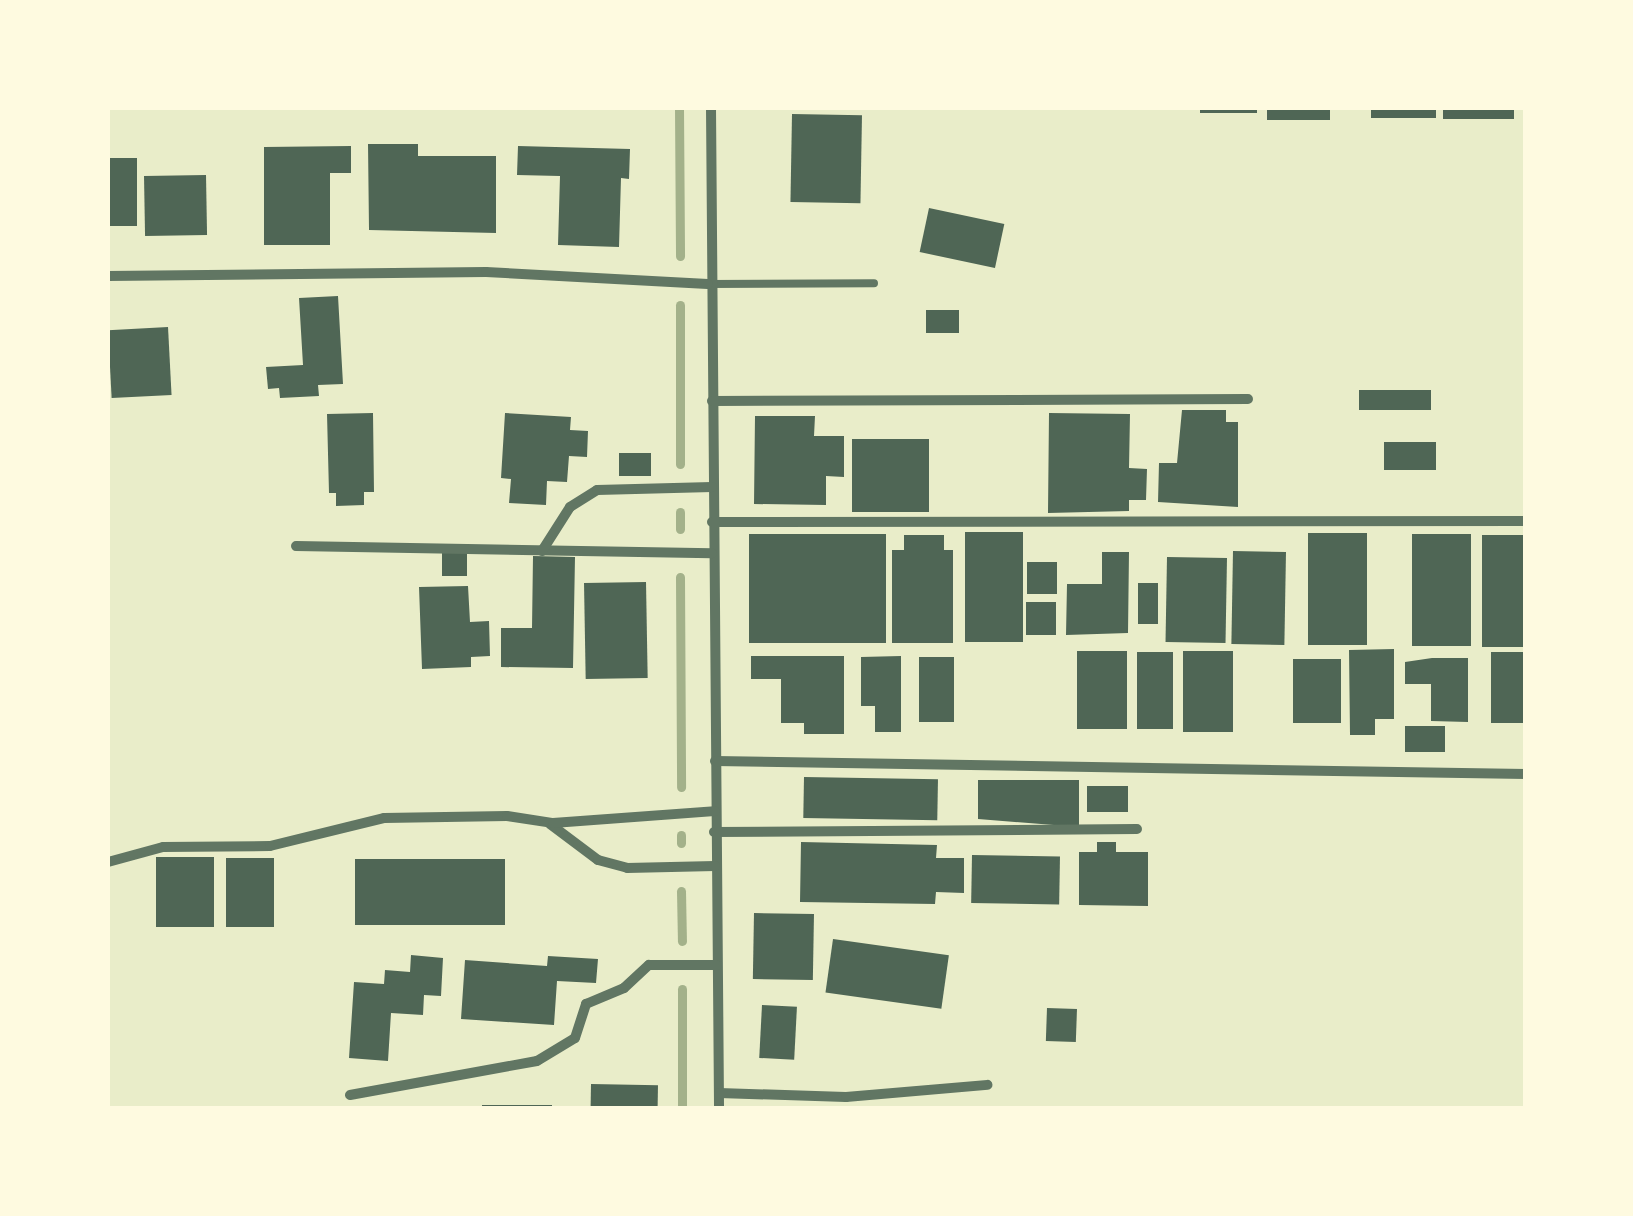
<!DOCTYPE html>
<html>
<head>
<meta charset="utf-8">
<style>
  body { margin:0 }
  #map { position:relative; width:1633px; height:1216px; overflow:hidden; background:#e9edc9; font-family:"PT Sans",sans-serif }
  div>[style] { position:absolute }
  .stream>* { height:9px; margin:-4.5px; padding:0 4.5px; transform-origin:4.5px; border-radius:4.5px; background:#a3b18a }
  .building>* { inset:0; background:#4f6655; transform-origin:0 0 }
  .service>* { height:8px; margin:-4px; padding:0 4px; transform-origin:4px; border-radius:4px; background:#617663 }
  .minor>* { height:10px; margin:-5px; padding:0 5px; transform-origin:5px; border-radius:5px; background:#617663 }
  span { translate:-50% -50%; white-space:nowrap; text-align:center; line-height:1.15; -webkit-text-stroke:9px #fefae0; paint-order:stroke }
  .frame { position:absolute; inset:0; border:110px solid #fefae0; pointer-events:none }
</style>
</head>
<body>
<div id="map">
  <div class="stream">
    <i style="left:679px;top:108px;width:148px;rotate:89.6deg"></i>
    <i style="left:680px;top:305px;width:159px;rotate:90deg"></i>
    <i style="left:680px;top:512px;width:17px;rotate:90deg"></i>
    <i style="left:680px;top:577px;width:210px;rotate:89.7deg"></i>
    <i style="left:681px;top:835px;width:8px;rotate:90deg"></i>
    <i style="left:681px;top:891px;width:50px;rotate:88.9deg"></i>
    <i style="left:682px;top:989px;width:119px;rotate:90deg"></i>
  </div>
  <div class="building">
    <i style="left:1200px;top:108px;width:57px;height:5px"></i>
    <i style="left:1267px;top:108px;width:63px;height:12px"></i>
    <i style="left:1371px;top:108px;width:65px;height:10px"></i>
    <i style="left:1443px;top:108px;width:71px;height:11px"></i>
    <i style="left:792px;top:114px;width:70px;height:88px;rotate:1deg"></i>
    <i style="clip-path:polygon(368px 144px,418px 144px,418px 156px,496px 156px,496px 233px,369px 230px)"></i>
    <i style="clip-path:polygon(351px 146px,351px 173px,330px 173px,330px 245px,264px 245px,264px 147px)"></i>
    <i style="clip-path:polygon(518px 146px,630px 149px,629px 179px,621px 178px,619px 247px,558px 245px,560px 176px,517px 175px)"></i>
    <i style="left:108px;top:158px;width:29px;height:68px"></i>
    <i style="left:206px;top:175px;width:60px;height:62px;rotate:89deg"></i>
    <i style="left:929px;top:208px;width:77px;height:45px;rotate:12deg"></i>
    <i style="clip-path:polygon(338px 296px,343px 384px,318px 385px,319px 396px,280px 398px,279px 388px,268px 389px,266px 367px,303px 365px,299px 298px)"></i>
    <i style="left:926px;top:310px;width:33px;height:23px"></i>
    <i style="left:168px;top:327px;width:68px;height:60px;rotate:87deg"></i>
    <i style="left:1359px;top:390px;width:72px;height:20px"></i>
    <i style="clip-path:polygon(1182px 410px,1226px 410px,1226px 422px,1238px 422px,1238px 507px,1158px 502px,1159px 463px,1177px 463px)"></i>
    <i style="clip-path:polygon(373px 413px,374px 492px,364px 492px,364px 505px,336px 506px,336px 493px,329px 493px,327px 414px)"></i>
    <i style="clip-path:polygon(505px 413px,571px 417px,570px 430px,588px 431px,587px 457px,569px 456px,567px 482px,547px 481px,546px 505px,509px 503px,511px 479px,501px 478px)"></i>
    <i style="clip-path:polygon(1049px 413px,1130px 414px,1129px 468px,1147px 469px,1146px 500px,1129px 500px,1129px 511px,1048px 513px)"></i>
    <i style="clip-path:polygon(755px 416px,815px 416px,814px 436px,844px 436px,844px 477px,826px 476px,826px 505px,754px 504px)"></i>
    <i style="left:852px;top:439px;width:77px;height:73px"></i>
    <i style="left:1384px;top:442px;width:52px;height:28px"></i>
    <i style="left:619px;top:453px;width:32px;height:23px"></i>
    <i style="left:965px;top:532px;width:58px;height:110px"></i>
    <i style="left:1308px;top:533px;width:59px;height:112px"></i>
    <i style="left:749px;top:534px;width:137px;height:109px"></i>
    <i style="left:1412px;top:534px;width:59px;height:112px"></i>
    <i style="clip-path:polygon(904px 535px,944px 535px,944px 550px,953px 550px,953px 643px,892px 643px,892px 550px,904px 550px)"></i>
    <i style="left:1482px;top:535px;width:44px;height:112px"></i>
    <i style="left:1233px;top:551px;width:53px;height:93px;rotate:1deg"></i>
    <i style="clip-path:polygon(1102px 552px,1129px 552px,1128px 633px,1066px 635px,1067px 584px,1102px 584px)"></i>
    <i style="left:467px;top:553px;width:23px;height:25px;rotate:90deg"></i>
    <i style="clip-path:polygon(533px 556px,575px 557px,573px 668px,501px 667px,501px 628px,532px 628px)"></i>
    <i style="left:1167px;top:557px;width:60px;height:85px;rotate:1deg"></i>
    <i style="left:1027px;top:562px;width:30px;height:32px"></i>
    <i style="left:646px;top:582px;width:96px;height:62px;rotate:89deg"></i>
    <i style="left:1138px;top:583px;width:20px;height:41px"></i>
    <i style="clip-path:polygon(468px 586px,470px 622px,489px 621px,490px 656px,471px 657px,471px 667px,422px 669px,419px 587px)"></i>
    <i style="left:1026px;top:602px;width:30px;height:33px"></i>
    <i style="clip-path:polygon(1394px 649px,1394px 719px,1375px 719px,1375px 735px,1350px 735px,1349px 650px)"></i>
    <i style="left:1077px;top:651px;width:50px;height:78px"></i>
    <i style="left:1233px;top:651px;width:81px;height:50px;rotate:90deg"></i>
    <i style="left:1137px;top:652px;width:36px;height:77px"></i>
    <i style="left:1491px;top:652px;width:33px;height:71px"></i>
    <i style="clip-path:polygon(751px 656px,844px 656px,844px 734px,804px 734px,804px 723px,781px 723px,781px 679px,751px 679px)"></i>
    <i style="clip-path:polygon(901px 656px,901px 732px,875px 732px,875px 706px,861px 706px,861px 657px)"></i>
    <i style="left:919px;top:657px;width:35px;height:65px"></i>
    <i style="clip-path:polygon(1432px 658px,1468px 658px,1468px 722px,1431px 721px,1431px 684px,1405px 684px,1405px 662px)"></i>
    <i style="left:1293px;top:659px;width:48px;height:64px"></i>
    <i style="left:1405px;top:726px;width:40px;height:26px"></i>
    <i style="left:804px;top:777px;width:134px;height:41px;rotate:1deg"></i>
    <i style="clip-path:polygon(978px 780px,1079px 780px,1079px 827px,978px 819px)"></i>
    <i style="left:1087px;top:786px;width:41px;height:26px"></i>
    <i style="clip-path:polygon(801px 842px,937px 845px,936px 858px,964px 858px,964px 893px,936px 892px,935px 904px,800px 902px)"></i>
    <i style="clip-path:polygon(1097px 842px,1116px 842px,1116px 852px,1148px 852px,1148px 906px,1079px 905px,1079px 852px,1097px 852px)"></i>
    <i style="left:972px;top:855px;width:88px;height:48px;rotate:1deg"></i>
    <i style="left:156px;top:857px;width:58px;height:70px"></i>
    <i style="left:226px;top:858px;width:48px;height:69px"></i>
    <i style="left:505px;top:859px;width:66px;height:150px;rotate:90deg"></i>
    <i style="left:754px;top:913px;width:60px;height:66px;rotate:1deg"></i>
    <i style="left:833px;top:939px;width:117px;height:54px;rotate:8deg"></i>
    <i style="clip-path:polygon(411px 955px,443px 958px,441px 996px,424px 995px,423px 1015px,391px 1013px,388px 1061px,349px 1058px,354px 982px,384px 984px,385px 970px,410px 972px)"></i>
    <i style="clip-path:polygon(548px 956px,598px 959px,596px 983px,557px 981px,554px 1025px,461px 1019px,465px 960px,547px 966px)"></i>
    <i style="left:762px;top:1005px;width:35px;height:53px;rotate:3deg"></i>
    <i style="left:1047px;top:1008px;width:30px;height:33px;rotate:2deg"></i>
    <i style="left:591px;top:1084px;width:67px;height:24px;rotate:1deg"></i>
    <i style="left:482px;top:1105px;width:70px;height:3px"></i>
  </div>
  <div class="service">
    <i style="left:708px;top:284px;width:166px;rotate:-0.3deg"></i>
  </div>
  <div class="minor">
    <i style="left:711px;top:108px;width:1000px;rotate:89.54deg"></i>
    <i style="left:108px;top:276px;width:378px;rotate:-0.6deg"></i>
    <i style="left:486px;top:272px;width:222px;rotate:3.1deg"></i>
    <i style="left:712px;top:401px;width:536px;rotate:-0.21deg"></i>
    <i style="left:712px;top:522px;width:814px;rotate:-0.07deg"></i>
    <i style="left:296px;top:546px;width:416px;rotate:1deg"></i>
    <i style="left:542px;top:551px;width:52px;rotate:-57.5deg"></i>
    <i style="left:570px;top:507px;width:32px;rotate:-32deg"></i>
    <i style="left:597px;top:490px;width:115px;rotate:-1.5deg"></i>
    <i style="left:715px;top:761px;width:811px;rotate:0.92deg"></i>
    <i style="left:550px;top:824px;width:60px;rotate:36.9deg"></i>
    <i style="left:598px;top:860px;width:30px;rotate:15deg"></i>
    <i style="left:627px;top:868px;width:88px;rotate:-1.3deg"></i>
    <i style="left:714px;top:832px;width:423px;rotate:-0.4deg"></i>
    <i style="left:108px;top:862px;width:57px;rotate:-15.3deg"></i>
    <i style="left:163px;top:847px;width:107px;rotate:-0.5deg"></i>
    <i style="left:270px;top:846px;width:117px;rotate:-13.8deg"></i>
    <i style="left:384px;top:818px;width:123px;rotate:-0.9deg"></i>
    <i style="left:507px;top:816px;width:47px;rotate:8.7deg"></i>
    <i style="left:553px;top:823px;width:162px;rotate:-4.2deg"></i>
    <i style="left:719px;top:1093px;width:127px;rotate:1.8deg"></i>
    <i style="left:846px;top:1097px;width:142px;rotate:-4.9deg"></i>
    <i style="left:350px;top:1095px;width:190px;rotate:-10.3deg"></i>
    <i style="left:537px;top:1061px;width:44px;rotate:-31.2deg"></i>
    <i style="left:575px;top:1038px;width:36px;rotate:-72deg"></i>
    <i style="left:586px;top:1004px;width:41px;rotate:-22.8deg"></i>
    <i style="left:624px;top:988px;width:34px;rotate:-43deg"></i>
    <i style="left:649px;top:965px;width:68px"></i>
  </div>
  <div class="frame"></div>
</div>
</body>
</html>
